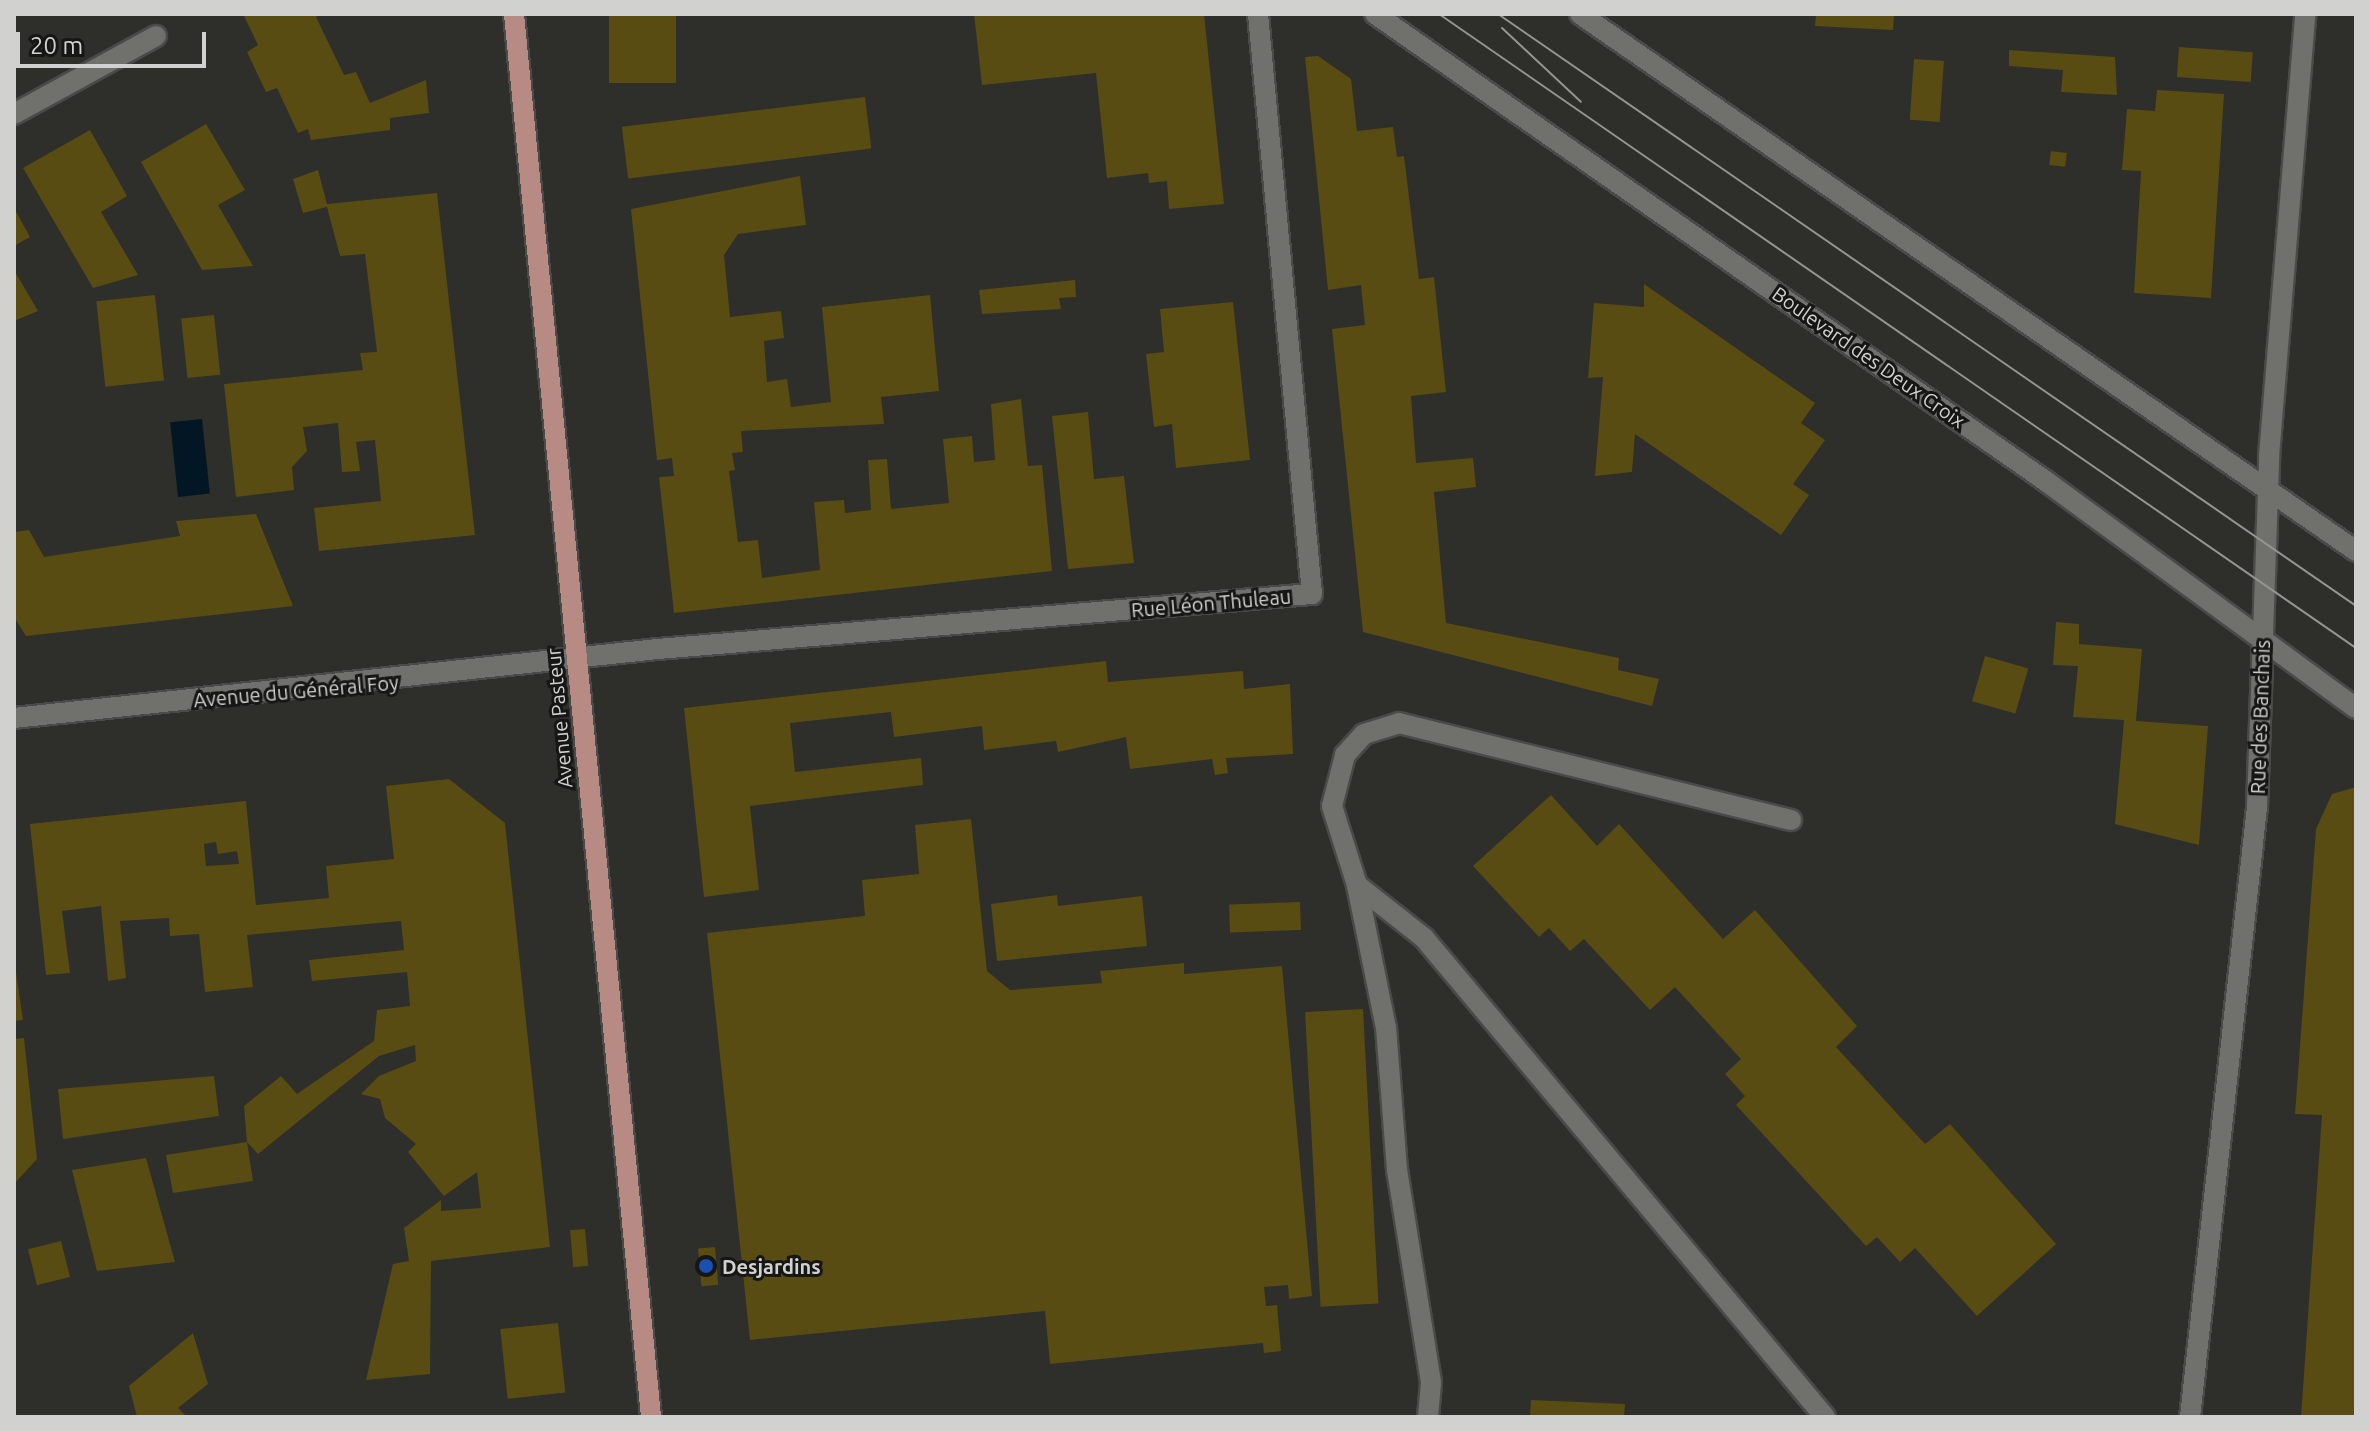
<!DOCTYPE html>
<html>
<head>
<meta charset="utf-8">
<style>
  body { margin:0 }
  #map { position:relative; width:2370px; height:1431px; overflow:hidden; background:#2e2e2b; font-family:Ubuntu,sans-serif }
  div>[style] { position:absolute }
  .water>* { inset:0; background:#021723; transform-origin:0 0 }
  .building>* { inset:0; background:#584c13; transform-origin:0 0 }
  .roads { filter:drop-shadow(2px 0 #4a4a48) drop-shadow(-2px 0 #4a4a48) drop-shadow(0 2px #4a4a48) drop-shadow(0 -2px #4a4a48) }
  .minor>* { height:20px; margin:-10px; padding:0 10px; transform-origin:10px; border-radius:10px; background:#70706c }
  .major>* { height:20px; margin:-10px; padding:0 10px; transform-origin:10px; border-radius:10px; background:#b78a83 }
  .tram>* { height:2px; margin:-1px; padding:0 1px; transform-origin:1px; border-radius:1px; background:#949491 }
  .dots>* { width:22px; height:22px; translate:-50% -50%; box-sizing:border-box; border:4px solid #161614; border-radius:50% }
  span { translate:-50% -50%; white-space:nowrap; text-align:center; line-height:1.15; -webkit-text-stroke:6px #161614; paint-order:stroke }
  .street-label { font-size:20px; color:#d1d1cf }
  .poi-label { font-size:20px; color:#d1d1cf; font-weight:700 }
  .left { translate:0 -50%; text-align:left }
  .frame { position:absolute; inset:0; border:16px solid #d1d1cf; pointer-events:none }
  .scale { position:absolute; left:16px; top:32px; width:190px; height:36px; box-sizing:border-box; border:4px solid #d1d1cf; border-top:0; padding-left:10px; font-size:24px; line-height:28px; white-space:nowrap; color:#d1d1cf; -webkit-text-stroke:6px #161614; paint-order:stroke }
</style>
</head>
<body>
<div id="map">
  <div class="water">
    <i style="left:202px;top:419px;width:75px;height:32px;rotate:84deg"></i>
  </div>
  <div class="building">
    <i style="clip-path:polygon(243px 14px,321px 14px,316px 17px,344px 75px,356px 72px,370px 103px,426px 80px,429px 113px,390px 118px,390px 130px,311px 140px,308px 129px,298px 133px,277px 88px,266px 92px,247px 52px,258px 45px)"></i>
    <i style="left:609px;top:14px;width:67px;height:69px"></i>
    <i style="clip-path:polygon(974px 14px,1204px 14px,1224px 204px,1169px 209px,1167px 181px,1149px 183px,1148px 173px,1107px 178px,1096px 73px,982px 85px)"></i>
    <i style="clip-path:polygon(1816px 14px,1894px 14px,1893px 30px,1815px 26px)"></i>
    <i style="left:2179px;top:47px;width:74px;height:30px;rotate:4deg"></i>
    <i style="clip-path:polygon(2009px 50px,2115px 57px,2117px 95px,2061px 92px,2063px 70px,2009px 66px)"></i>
    <i style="clip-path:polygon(1318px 56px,1351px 79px,1357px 131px,1393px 127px,1397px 157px,1404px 156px,1419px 279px,1434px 277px,1446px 392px,1411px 396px,1416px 463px,1473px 458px,1476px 487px,1434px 492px,1446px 623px,1619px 658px,1618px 670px,1659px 679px,1652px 706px,1363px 632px,1332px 329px,1365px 325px,1361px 285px,1328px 290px,1305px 57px)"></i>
    <i style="left:1914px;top:59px;width:30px;height:61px;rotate:4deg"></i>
    <i style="clip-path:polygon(2157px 90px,2224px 94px,2211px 298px,2134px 293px,2141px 171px,2122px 170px,2127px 109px,2155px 111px)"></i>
    <i style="left:865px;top:97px;width:52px;height:245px;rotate:83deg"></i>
    <i style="clip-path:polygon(206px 124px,245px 190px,218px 205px,253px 266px,202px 270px,141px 162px)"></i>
    <i style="clip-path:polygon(90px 130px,127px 196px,101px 212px,138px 275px,93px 288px,23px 168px)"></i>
    <i style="left:2051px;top:151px;width:16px;height:14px;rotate:7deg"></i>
    <i style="clip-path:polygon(318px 170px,327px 204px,437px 193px,475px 535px,319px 551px,314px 508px,381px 501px,375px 440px,356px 442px,360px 471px,342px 472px,338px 423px,303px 427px,307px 451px,292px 467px,294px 490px,236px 497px,224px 384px,363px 370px,360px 353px,377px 352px,365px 254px,340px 256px,327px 207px,303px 213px,293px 179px)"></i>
    <i style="clip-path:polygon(800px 176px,806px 225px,738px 234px,724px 255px,730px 317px,781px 311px,784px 338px,764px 341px,767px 382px,787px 379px,791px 407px,831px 402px,822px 307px,930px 295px,939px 391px,881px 397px,884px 424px,741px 431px,743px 452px,732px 453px,735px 470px,729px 471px,738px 542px,758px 540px,762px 578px,820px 570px,814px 502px,844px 500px,845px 513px,871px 510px,868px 460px,887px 459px,891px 509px,949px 503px,943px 439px,972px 436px,974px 462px,995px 460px,991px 404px,1021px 399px,1028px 466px,1042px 465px,1052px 571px,674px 613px,659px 477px,674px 476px,672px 458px,657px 460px,631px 209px)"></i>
    <i style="clip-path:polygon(14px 208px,30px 237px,14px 246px)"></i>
    <i style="clip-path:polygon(14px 270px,38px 311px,14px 321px)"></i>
    <i style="clip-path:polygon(1075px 280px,1076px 297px,1059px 298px,1061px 309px,982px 314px,979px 290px)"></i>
    <i style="clip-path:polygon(1644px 284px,1815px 403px,1801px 423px,1825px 440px,1793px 484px,1809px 495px,1781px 535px,1635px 434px,1632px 472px,1595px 476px,1603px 377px,1588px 378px,1594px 303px,1644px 307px)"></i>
    <i style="left:155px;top:295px;width:86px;height:59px;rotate:84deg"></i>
    <i style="clip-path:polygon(1233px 302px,1250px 460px,1176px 468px,1172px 424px,1154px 427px,1146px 354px,1164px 352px,1160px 309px)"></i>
    <i style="left:214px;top:315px;width:60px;height:33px;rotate:84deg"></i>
    <i style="clip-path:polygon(1088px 412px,1094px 479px,1124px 476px,1134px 563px,1068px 569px,1052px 416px)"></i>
    <i style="clip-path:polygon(256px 514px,293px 606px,26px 636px,14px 617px,14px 532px,29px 530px,44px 557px,180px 536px,176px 521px)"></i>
    <i style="clip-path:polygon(2056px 622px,2079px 624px,2079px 644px,2142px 649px,2136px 721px,2208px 726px,2199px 845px,2115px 824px,2124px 720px,2073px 717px,2078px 666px,2053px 665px)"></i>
    <i style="left:1985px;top:656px;width:45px;height:47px;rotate:16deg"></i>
    <i style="clip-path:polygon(1106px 661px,1108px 682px,1243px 671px,1244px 689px,1290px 684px,1293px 754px,1226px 758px,1228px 773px,1215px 775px,1212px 759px,1130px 769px,1126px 737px,1058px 752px,1056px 741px,984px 750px,982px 726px,894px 737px,891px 712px,790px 723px,795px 772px,921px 758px,923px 785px,750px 806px,759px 890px,704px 897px,684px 708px)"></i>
    <i style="clip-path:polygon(evenodd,449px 779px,505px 823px,550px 1247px,431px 1261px,430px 1374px,366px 1380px,393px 1264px,409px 1261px,404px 1228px,441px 1200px,441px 1211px,481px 1208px,477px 1172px,444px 1196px,408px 1152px,416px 1144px,385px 1118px,380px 1099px,361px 1094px,379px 1076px,416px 1061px,415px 1045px,379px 1056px,258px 1154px,247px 1142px,253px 1181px,173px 1193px,166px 1155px,247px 1142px,244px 1106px,281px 1076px,297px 1094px,374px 1041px,377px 1010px,410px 1006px,407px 972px,312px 981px,309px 960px,404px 950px,401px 921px,247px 935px,253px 987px,205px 992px,199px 934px,170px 936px,169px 918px,120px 921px,126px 978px,108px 981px,101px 906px,62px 911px,70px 973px,46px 975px,30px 824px,246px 801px,256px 905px,329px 898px,326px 866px,394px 859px,386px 786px,449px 779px,216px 842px,218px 854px,237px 851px,239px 864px,206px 866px,204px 844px,216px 842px)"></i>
    <i style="clip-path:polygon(2356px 787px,2356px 1417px,2301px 1417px,2322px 1115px,2295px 1114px,2316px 829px,2332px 794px)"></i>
    <i style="clip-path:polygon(1551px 795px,1597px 846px,1619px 824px,1723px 939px,1755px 910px,1857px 1026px,1836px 1047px,1925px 1144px,1950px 1124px,2056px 1244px,1977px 1316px,1915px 1248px,1900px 1262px,1877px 1237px,1866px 1246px,1736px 1105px,1745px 1096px,1725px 1074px,1741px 1059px,1675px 987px,1650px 1010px,1584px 939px,1570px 951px,1549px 928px,1539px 937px,1473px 866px)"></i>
    <i style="clip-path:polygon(971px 819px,987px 971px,1010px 990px,1102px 983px,1100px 971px,1184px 963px,1184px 974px,1282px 966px,1312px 1296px,1289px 1299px,1288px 1285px,1264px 1287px,1266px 1306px,1277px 1305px,1281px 1351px,1264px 1353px,1263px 1343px,1050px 1364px,1045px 1311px,750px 1340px,707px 933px,865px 916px,862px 880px,919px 874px,915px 825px)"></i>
    <i style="clip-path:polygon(1057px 895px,1058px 906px,1142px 896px,1147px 946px,997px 961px,991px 904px)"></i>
    <i style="left:1300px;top:902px;width:28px;height:71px;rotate:88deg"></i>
    <i style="clip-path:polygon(14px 959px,23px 1020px,14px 1021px)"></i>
    <i style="left:1363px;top:1009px;width:295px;height:58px;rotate:87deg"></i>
    <i style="clip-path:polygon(24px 1038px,37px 1159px,14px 1184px,14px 1039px)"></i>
    <i style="clip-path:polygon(214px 1076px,219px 1116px,63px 1139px,58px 1089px)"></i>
    <i style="clip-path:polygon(146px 1158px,175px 1262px,97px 1271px,72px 1170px)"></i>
    <i style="left:585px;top:1229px;width:37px;height:15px;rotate:85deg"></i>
    <i style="left:61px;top:1241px;width:37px;height:34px;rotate:76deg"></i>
    <i style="left:715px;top:1247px;width:38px;height:17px;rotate:85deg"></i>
    <i style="left:558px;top:1323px;width:70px;height:58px;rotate:84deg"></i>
    <i style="clip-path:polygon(193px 1333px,208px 1384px,178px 1408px,187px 1417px,137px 1417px,129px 1386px)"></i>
    <i style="clip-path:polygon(1531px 1400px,1625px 1404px,1624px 1417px,1530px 1417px)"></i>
  </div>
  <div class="roads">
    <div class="minor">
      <i style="left:1375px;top:14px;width:819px;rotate:34.85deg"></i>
      <i style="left:2047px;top:482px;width:383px;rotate:36.2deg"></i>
      <i style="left:1580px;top:14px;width:944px;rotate:34.68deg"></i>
      <i style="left:14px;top:114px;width:162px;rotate:-28.8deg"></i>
      <i style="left:14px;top:718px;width:648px;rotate:-6.12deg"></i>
      <i style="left:658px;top:649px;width:656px;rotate:-4.81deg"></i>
      <i style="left:1312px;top:594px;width:583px;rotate:-95.32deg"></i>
      <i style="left:1357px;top:885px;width:85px;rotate:38.3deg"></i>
      <i style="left:1424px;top:938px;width:625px;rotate:50.07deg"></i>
      <i style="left:1428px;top:1417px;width:35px;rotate:-85deg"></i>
      <i style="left:1431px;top:1382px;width:215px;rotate:-99.1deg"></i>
      <i style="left:1397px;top:1170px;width:142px;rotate:-94.4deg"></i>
      <i style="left:1386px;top:1028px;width:146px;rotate:-101.5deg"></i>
      <i style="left:1357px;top:885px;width:83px;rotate:-107.6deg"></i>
      <i style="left:1332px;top:806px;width:53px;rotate:-75.7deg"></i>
      <i style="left:1345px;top:755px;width:28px;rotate:-48deg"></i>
      <i style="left:1364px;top:734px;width:37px;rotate:-17deg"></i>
      <i style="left:1399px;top:723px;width:404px;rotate:13.9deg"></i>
      <i style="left:2190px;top:1417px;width:614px;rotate:-83.73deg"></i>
      <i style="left:2257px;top:807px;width:351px;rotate:-88deg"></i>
      <i style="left:2269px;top:456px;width:443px;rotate:-85.3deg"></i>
    </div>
    <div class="major">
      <i style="left:514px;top:14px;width:1410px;rotate:84.42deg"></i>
    </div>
  </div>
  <div class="tram">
    <i style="left:1439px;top:14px;width:1115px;rotate:34.66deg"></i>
    <i style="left:1498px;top:14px;width:1042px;rotate:34.6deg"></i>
    <i style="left:1502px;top:28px;width:108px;rotate:43.1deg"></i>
  </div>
  <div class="dots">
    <i style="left:706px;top:1266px;background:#1a4fb4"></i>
  </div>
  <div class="street-label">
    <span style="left:1869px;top:357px;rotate:35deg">Boulevard des Deux Croix</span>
    <span style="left:1211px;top:603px;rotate:-5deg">Rue Léon Thuleau</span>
    <span style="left:296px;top:691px;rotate:-5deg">Avenue du Général Foy</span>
    <span style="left:2260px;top:717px;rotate:-88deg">Rue des Banchais</span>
    <span style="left:559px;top:718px;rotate:-95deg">Avenue Pasteur</span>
  </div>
  <div class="poi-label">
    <span class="left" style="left:722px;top:1266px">Desjardins</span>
  </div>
  <div class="frame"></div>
  <div class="scale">20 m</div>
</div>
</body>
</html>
